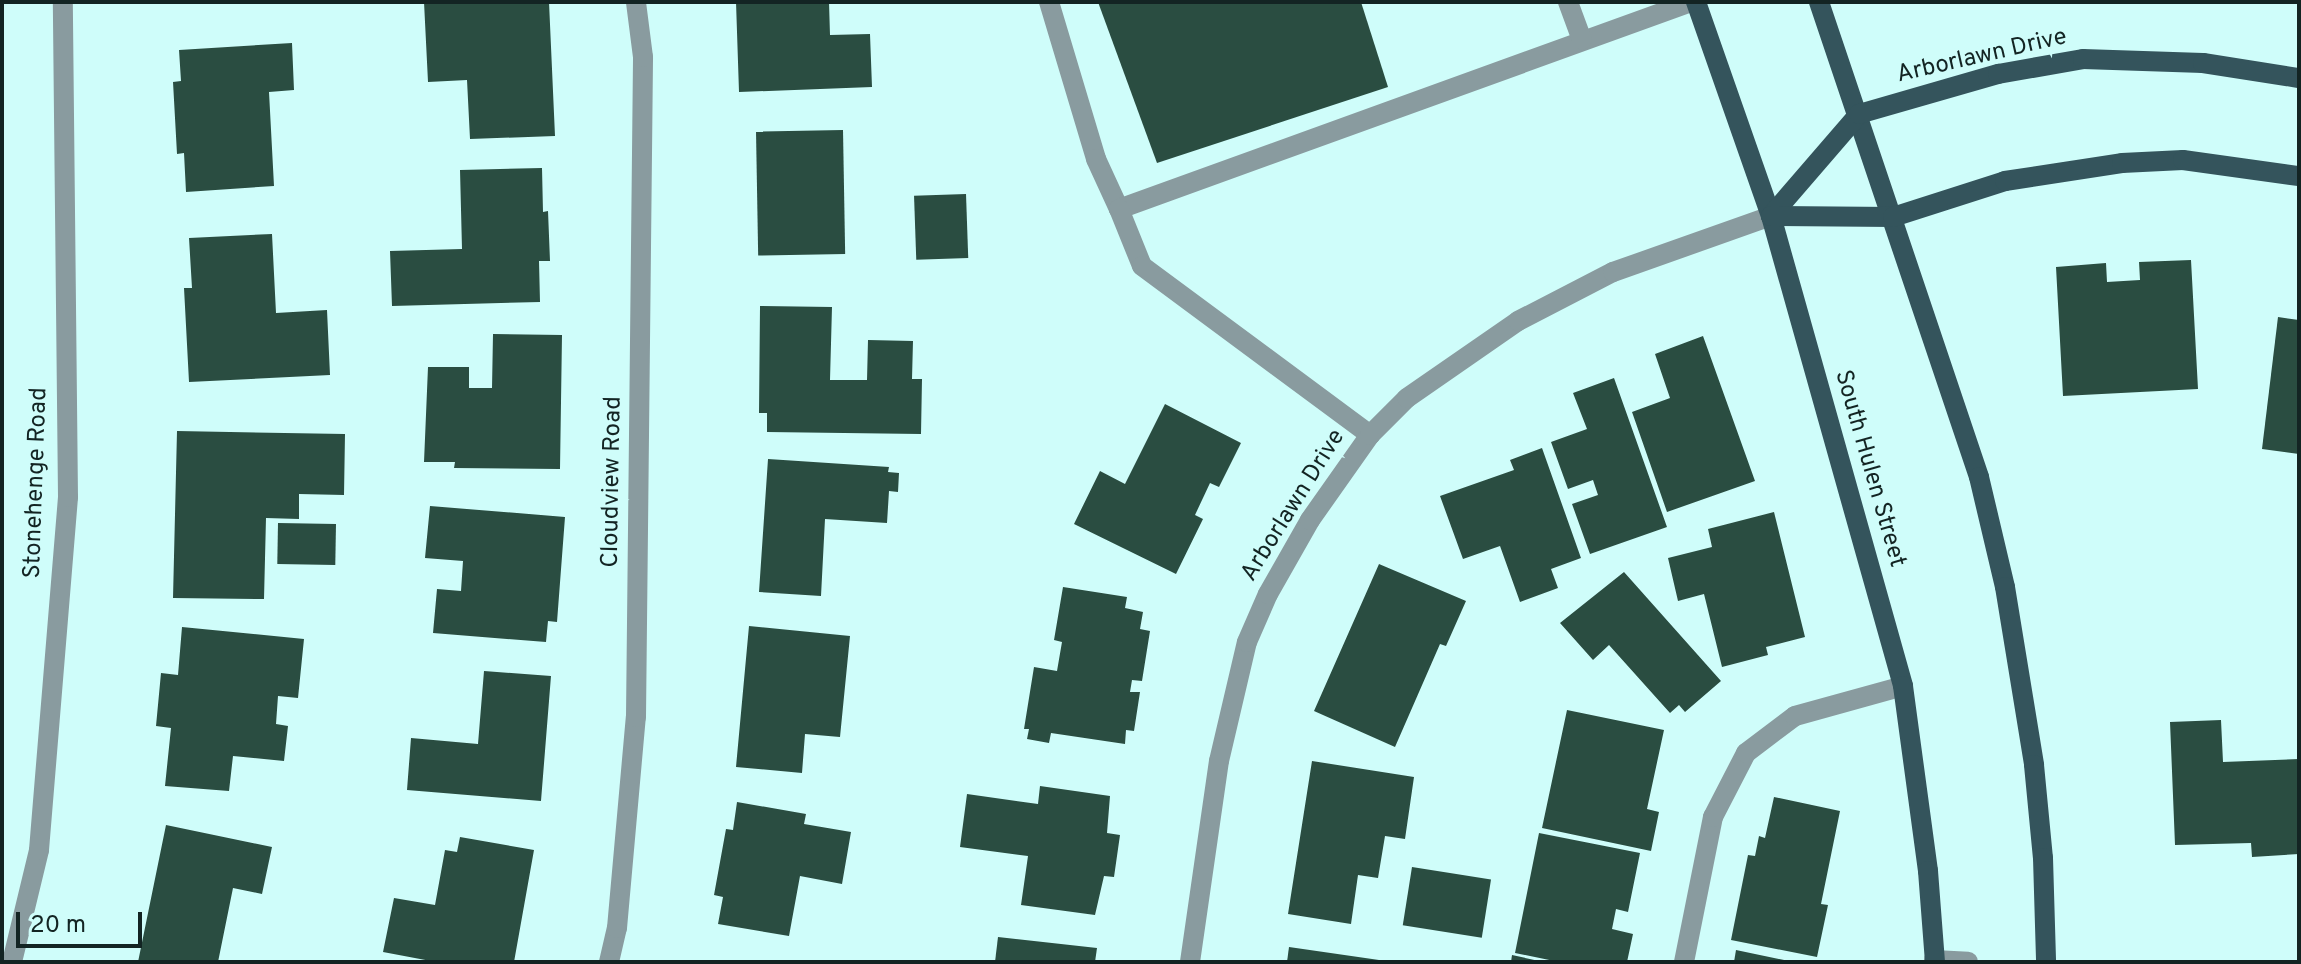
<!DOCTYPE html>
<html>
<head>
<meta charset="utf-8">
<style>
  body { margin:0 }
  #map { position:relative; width:2301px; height:964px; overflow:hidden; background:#cffdfa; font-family:Overpass,sans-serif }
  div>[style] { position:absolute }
  .building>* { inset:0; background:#2a4d41; transform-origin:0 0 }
  .minor>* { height:20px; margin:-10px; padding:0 10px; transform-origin:10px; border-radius:10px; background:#899b9f }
  .major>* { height:20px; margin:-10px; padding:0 10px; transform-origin:10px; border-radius:10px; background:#34545c }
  span { translate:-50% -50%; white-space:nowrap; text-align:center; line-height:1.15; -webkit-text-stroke:8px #cffdfa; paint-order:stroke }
  .street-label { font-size:24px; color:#132423 }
  .frame { position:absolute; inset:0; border:4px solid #132423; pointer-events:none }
  .scale { position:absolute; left:16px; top:912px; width:126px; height:36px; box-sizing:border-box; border:4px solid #132423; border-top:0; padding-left:10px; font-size:24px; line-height:28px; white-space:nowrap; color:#132423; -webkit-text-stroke:6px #cffdfa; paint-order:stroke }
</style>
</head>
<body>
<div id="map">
  <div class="building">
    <i style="clip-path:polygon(424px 2px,549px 2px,555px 136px,470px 139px,467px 80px,428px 82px)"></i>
    <i style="clip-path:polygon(736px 2px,829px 2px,830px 35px,870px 34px,872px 87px,739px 92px)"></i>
    <i style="clip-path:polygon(1098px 2px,1361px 2px,1388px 87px,1157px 163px)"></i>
    <i style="clip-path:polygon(292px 43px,294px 90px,269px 92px,274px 186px,186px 192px,184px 153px,177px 154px,173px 82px,181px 81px,179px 50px)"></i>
    <i style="left:843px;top:130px;width:124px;height:87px;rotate:89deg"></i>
    <i style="clip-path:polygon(542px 168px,543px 212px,548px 211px,550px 261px,539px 261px,540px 302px,392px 306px,390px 251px,462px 249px,460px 170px)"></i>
    <i style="left:966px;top:194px;width:64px;height:52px;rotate:88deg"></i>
    <i style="clip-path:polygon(272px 234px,276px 313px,327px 310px,330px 375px,189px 382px,184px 288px,192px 288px,189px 238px)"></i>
    <i style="clip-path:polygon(2191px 260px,2198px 389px,2063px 396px,2056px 267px,2106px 263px,2107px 282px,2140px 280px,2139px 262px)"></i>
    <i style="clip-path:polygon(760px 306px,832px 307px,830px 380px,867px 380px,868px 340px,913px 341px,912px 379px,922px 379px,921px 434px,767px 432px,767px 413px,759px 413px)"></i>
    <i style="clip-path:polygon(2278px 317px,2299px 320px,2299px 454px,2262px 449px)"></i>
    <i style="clip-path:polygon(493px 334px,562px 335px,560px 469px,454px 468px,455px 462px,424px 462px,428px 367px,469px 367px,469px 388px,492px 388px)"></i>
    <i style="clip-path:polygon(1703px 336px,1755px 481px,1667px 512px,1632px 412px,1670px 398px,1655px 354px)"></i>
    <i style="clip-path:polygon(1614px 378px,1667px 527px,1590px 554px,1572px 504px,1598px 495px,1593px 480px,1568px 489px,1551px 442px,1587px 429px,1573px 393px)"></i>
    <i style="clip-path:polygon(1165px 404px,1241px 443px,1219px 487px,1210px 483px,1195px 515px,1203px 519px,1176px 574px,1074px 524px,1100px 471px,1125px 484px)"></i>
    <i style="clip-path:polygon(177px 431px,345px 434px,344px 495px,299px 494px,299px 519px,266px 518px,264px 599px,173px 598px)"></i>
    <i style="clip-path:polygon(1542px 448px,1581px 558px,1551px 569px,1558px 588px,1520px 602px,1500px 546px,1463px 559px,1440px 496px,1514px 470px,1510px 460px)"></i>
    <i style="clip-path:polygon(768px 459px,889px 467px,888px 472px,899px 473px,898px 492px,889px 491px,887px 523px,825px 519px,821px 596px,759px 592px)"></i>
    <i style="clip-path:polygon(430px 506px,565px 517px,557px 622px,548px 621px,546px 642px,433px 633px,437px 589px,461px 591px,463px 561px,425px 558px)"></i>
    <i style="clip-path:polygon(1774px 512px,1805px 637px,1766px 647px,1768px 655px,1722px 667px,1704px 594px,1678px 601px,1668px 558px,1712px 547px,1708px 529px)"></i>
    <i style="left:278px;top:523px;width:58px;height:41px;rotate:1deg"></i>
    <i style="clip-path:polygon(1379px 564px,1466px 601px,1446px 646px,1440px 644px,1395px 747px,1314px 711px)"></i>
    <i style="clip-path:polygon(1624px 572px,1721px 681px,1685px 712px,1679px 705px,1670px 713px,1609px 645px,1593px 660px,1560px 623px)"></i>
    <i style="clip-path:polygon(1063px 587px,1127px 597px,1125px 608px,1143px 612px,1140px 629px,1150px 631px,1142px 681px,1132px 680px,1130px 692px,1140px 692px,1134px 731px,1126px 730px,1125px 744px,1051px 733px,1049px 743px,1027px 739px,1029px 729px,1024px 729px,1034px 667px,1057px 671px,1062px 642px,1054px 640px)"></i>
    <i style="clip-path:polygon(749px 626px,850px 636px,840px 737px,805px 734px,802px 773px,736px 767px)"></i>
    <i style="clip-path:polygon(182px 627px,304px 639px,298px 698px,278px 696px,276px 724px,288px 726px,284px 761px,233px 756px,229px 791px,165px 786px,171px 728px,156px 726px,161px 673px,178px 675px)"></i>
    <i style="clip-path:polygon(484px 671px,551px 676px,541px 801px,407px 790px,411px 738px,478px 744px)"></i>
    <i style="clip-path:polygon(1567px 710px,1664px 730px,1647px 809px,1659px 812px,1651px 851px,1542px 828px)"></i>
    <i style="clip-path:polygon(2221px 720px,2223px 762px,2299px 759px,2299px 854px,2252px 857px,2251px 843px,2175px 845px,2170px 722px)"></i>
    <i style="clip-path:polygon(1312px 761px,1414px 777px,1405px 839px,1385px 836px,1378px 878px,1358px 875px,1351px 924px,1288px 914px)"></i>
    <i style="clip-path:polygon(1040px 786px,1110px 796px,1107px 833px,1120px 835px,1114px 877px,1104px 876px,1095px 915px,1021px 905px,1028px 856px,960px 847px,967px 794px,1038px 804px)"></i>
    <i style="clip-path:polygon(1774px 797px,1840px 811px,1821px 904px,1828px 905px,1817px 957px,1731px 940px,1748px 855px,1755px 856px,1759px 836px,1765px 838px)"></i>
    <i style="clip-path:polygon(737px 802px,806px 814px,804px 824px,851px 832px,842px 884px,800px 876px,789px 936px,718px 924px,723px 897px,714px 895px,726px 829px,733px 830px)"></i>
    <i style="clip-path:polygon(166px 825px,272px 847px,262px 894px,233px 888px,218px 962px,138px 962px)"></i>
    <i style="clip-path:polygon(1539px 833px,1640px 853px,1628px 912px,1616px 909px,1612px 929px,1633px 934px,1627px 962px,1559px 962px,1515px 953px)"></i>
    <i style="clip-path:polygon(460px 837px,534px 850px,514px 962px,436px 962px,383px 952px,394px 898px,435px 905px,445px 850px,457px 852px)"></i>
    <i style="left:1412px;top:867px;width:80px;height:59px;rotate:9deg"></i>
    <i style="clip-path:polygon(998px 937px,1097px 948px,1095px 962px,995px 962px)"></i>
    <i style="clip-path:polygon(1289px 947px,1379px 960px,1379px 962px,1287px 962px)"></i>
    <i style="clip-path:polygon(1736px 950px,1789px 961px,1789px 962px,1734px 962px)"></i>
    <i style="clip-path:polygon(1512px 955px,1539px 961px,1539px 962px,1511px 962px)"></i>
  </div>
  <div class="minor">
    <i style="left:1049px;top:2px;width:164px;rotate:73.3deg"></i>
    <i style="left:1096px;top:159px;width:55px;rotate:65.3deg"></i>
    <i style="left:1119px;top:209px;width:608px;rotate:-19.89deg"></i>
    <i style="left:1568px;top:2px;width:40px;rotate:69.8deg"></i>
    <i style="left:1119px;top:209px;width:61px;rotate:68deg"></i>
    <i style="left:1142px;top:266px;width:284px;rotate:36.5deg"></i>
    <i style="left:1934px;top:960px;width:34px;rotate:3deg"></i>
    <i style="left:12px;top:962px;width:115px;rotate:-76.4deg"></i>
    <i style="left:39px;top:850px;width:354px;rotate:-85.3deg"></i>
    <i style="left:68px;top:497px;width:495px;rotate:-90.6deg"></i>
    <i style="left:609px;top:962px;width:35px;rotate:-77deg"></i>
    <i style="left:617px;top:928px;width:212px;rotate:-84.9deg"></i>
    <i style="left:636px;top:717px;width:660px;rotate:-89.39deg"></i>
    <i style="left:643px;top:57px;width:55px;rotate:-97.3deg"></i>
    <i style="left:1190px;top:962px;width:203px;rotate:-81.8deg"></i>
    <i style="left:1219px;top:761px;width:122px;rotate:-76.8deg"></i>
    <i style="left:1247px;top:642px;width:52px;rotate:-66.4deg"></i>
    <i style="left:1268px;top:594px;width:85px;rotate:-60.4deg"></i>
    <i style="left:1310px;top:520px;width:104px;rotate:-54.8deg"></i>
    <i style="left:1370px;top:435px;width:52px;rotate:-45deg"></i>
    <i style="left:1407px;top:398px;width:135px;rotate:-34.7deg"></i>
    <i style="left:1518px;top:321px;width:107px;rotate:-27.3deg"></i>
    <i style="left:1613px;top:272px;width:168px;rotate:-19.5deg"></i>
    <i style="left:1684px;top:962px;width:148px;rotate:-78.7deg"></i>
    <i style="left:1713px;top:817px;width:72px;rotate:-62.7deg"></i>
    <i style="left:1746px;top:753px;width:61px;rotate:-37.1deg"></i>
    <i style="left:1795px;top:716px;width:112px;rotate:-15.5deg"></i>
  </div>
  <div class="major">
    <i style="left:1696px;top:2px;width:227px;rotate:70.7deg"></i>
    <i style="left:1771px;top:216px;width:488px;rotate:74.3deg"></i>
    <i style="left:1903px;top:686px;width:187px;rotate:82.3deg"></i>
    <i style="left:1928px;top:871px;width:91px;rotate:85.6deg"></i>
    <i style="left:1819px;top:2px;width:501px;rotate:71.38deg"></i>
    <i style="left:1979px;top:477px;width:113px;rotate:76.7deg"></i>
    <i style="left:2005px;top:587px;width:180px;rotate:80.7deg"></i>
    <i style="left:2034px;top:765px;width:93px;rotate:84.5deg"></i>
    <i style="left:2043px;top:858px;width:104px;rotate:88.3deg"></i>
    <i style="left:1771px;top:216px;width:135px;rotate:-49.2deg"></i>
    <i style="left:1859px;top:114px;width:145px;rotate:-16.1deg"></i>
    <i style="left:1998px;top:74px;width:86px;rotate:-10deg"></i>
    <i style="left:2083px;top:59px;width:120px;rotate:1.9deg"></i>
    <i style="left:2203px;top:63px;width:97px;rotate:8.9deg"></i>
    <i style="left:1771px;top:216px;width:122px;rotate:0.5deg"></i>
    <i style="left:1893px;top:217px;width:118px;rotate:-17.8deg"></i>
    <i style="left:2005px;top:181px;width:118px;rotate:-8.7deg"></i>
    <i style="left:2122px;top:163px;width:61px;rotate:-2.8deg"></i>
    <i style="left:2183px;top:160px;width:117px;rotate:7.9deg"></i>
  </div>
  <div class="street-label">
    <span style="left:1982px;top:57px;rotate:-13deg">Arborlawn Drive</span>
    <span style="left:1869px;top:469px;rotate:74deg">South Hulen Street</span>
    <span style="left:613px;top:482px;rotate:-89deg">Cloudview Road</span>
    <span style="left:37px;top:483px;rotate:-88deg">Stonehenge Road</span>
    <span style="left:1294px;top:506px;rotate:-58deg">Arborlawn Drive</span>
  </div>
  <div class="frame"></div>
  <div class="scale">20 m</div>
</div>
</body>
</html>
